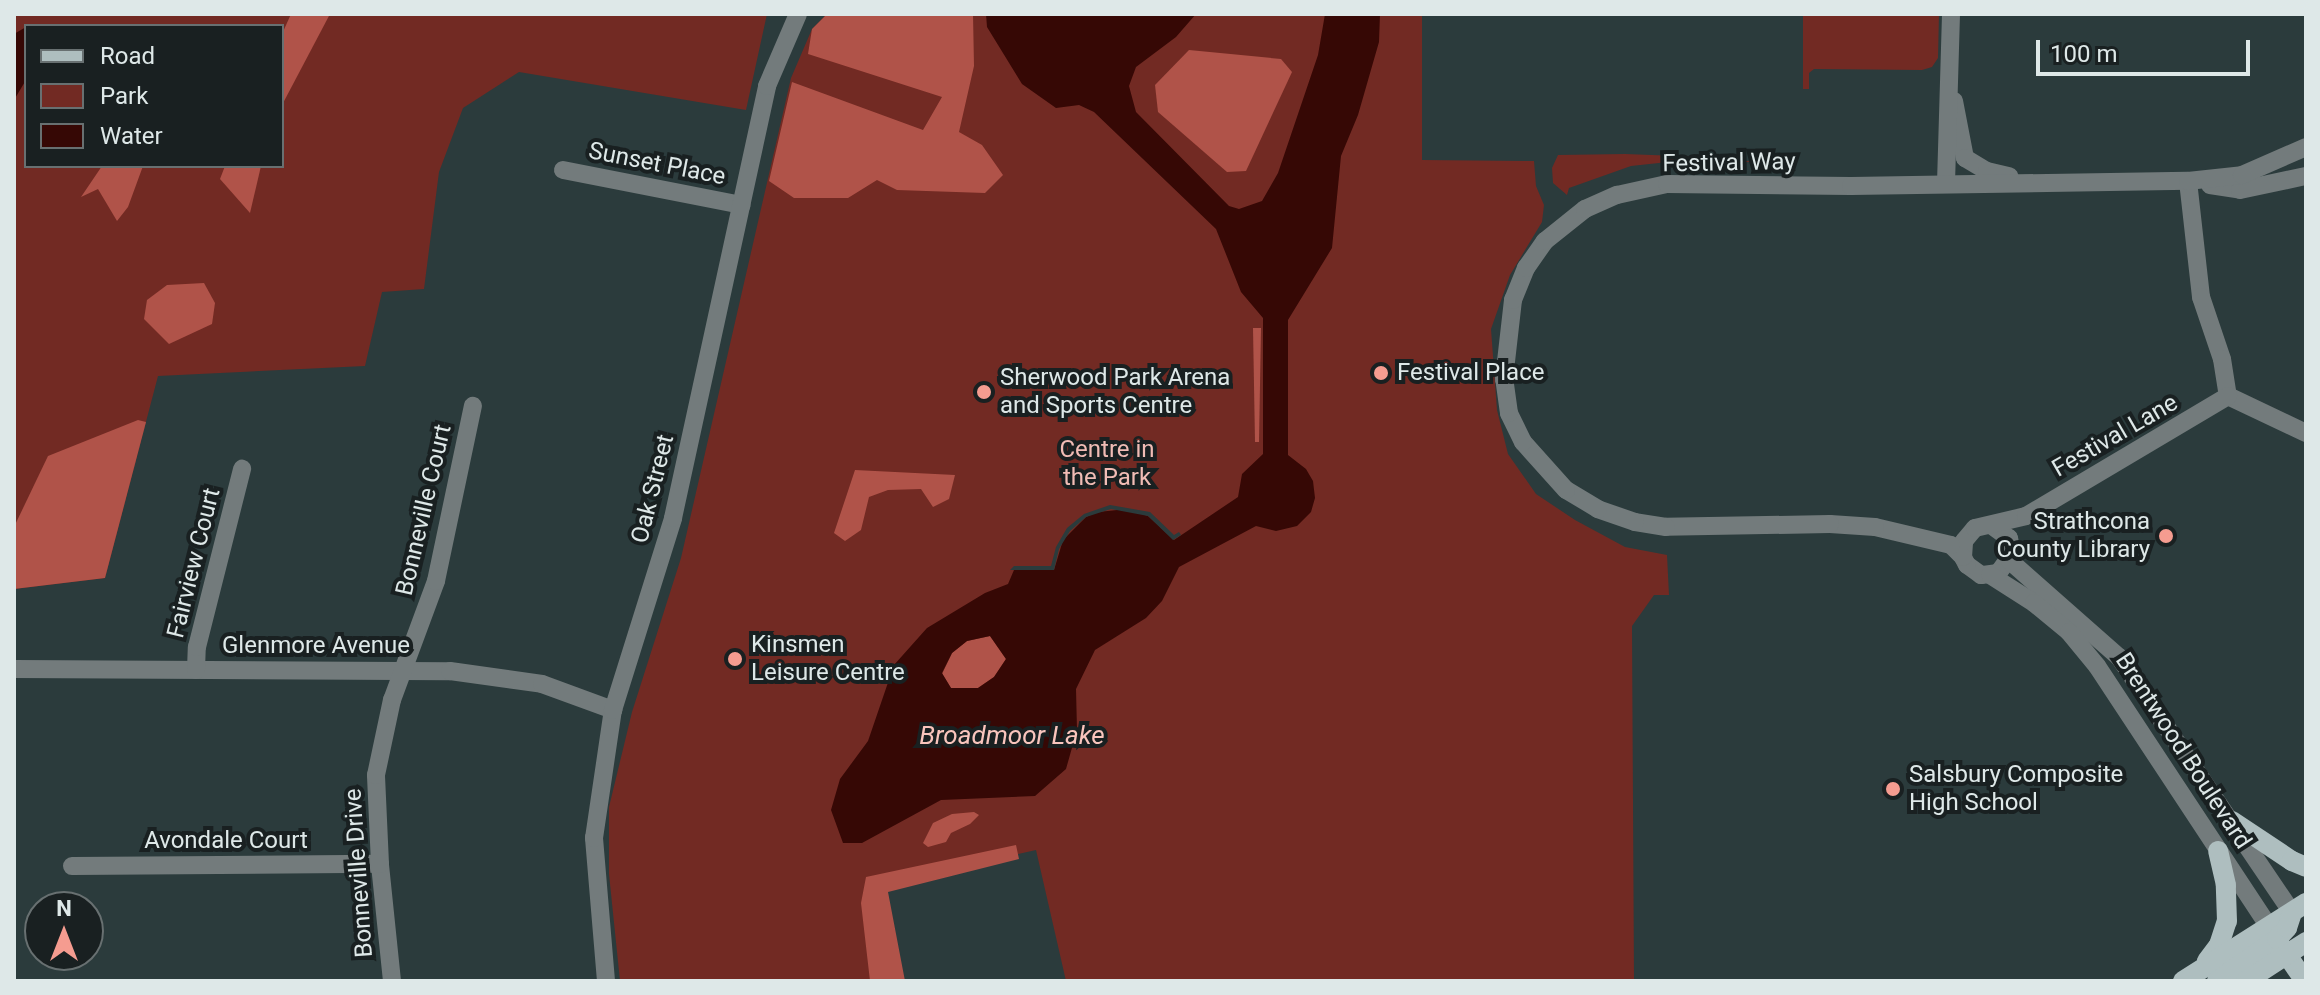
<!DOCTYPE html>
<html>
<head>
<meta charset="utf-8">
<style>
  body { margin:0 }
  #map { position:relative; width:2320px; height:995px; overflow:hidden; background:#2b3b3c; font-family:Roboto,sans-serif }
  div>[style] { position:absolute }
  .green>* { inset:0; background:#722a23 }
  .forest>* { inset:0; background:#b05349 }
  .water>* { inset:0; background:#360805 }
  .pier>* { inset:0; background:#2b3b3c }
  .minor>* { height:18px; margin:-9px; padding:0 9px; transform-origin:9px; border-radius:9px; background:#737b7c }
  .major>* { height:20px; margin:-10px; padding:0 10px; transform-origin:10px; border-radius:10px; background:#aebebf }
  .dots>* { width:22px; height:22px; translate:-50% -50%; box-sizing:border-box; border:4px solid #192021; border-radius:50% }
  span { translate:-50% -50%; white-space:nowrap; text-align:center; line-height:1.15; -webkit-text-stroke:8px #192021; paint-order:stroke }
  .street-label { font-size:24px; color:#dee8e8 }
  .poi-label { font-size:24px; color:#dee8e8 }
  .left { translate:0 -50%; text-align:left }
  .right { translate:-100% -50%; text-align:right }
  .park-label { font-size:24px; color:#f1bcb5 }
  .water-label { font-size:26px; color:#f9c5bd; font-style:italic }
  .frame { position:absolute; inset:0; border:16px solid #dee8e8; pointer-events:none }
  .legend { position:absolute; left:24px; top:24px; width:260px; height:144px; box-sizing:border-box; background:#192021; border:2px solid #687071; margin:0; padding:10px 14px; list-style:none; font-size:24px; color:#dee8e8 }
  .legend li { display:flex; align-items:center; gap:16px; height:40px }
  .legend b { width:40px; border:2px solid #687071 }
  .north { position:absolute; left:24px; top:891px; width:80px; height:80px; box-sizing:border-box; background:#192021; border:2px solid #687071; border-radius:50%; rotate:0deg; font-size:22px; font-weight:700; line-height:32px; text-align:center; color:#dee8e8 }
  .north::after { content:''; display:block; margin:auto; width:28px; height:36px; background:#f59c90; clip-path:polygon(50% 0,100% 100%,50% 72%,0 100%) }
  .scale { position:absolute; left:2036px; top:40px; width:214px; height:36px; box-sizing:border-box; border:4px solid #dee8e8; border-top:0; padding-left:10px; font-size:24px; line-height:28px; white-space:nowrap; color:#dee8e8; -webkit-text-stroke:6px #192021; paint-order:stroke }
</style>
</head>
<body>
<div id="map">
  <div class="green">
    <i style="clip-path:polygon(evenodd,14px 14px,767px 14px,746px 110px,519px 72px,463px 108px,439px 172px,424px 289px,382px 292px,365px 366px,158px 376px,105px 578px,14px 589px,14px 14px,26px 26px,282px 26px,282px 166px,26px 166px,26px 26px)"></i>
    <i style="clip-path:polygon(827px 14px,1422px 14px,1422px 160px,1534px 161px,1536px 186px,1544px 205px,1542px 222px,1510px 275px,1491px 329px,1497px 410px,1508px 454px,1536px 494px,1575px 520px,1625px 547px,1667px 555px,1669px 595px,1654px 595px,1632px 626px,1634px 981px,1066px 981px,1036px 850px,879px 886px,898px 981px,620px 981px,609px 874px,609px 807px,632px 712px,681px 558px,791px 78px,812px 29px)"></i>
    <i style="clip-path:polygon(1803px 14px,1939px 14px,1938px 58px,1932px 67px,1922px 70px,1814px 69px,1809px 73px,1809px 89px,1803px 89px)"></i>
    <i style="clip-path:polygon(1625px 154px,1705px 157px,1757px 162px,1668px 162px,1631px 166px,1569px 188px,1567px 195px,1553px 183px,1552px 168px,1558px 155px)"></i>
  </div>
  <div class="forest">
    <i style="clip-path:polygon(291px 14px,330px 14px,282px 105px,282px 34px)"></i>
    <i style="clip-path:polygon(827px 14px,973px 14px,974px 66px,959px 132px,982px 145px,1003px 175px,985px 193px,897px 190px,877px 180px,848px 198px,794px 198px,769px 181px,792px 82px,923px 130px,942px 97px,808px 54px,812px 29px)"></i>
    <i style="clip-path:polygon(1189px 50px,1281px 59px,1292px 72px,1246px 171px,1227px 172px,1158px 112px,1155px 85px)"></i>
    <i style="clip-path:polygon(102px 166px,143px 166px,128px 207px,117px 221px,98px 189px,81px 197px)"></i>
    <i style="clip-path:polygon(225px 166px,261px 166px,250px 213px,220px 179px)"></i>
    <i style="clip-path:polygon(204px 283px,215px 303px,212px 324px,169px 344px,144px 319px,147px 300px,167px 285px)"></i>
    <i style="clip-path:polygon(1253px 328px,1261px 328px,1259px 442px,1255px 442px)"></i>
    <i style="clip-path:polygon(138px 420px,146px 422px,105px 578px,14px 589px,14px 527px,48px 456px)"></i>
    <i style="clip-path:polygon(855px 470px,955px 475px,949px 499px,933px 507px,921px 489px,888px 490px,869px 497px,861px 530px,845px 541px,834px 533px)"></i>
    <i style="clip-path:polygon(990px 636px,1006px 659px,994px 677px,978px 688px,951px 688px,942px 674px,952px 653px,967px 641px)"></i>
    <i style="clip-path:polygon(974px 812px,979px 815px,970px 824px,951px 833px,946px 842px,928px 847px,923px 843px,933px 823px,952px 814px)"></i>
    <i style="clip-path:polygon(1016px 845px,1019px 859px,888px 892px,905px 981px,870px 981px,861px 903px,866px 877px)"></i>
  </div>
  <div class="water">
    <i style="clip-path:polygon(evenodd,986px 14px,1196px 14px,1176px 37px,1136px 67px,1129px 86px,1136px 112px,1229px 206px,1239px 209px,1262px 201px,1278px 173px,1318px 55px,1325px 14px,1380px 14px,1379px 42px,1358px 115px,1341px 156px,1332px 248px,1288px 320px,1288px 455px,1306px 469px,1313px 481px,1315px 498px,1311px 512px,1297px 526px,1276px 531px,1256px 526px,1179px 567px,1162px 601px,1146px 618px,1095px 650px,1076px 689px,1077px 730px,1066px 769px,1035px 796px,941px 800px,862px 843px,843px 843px,831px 810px,840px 779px,868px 741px,894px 665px,927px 628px,985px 593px,1008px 584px,1014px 570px,1054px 570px,1063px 540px,1086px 517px,1098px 512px,1127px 509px,1148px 516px,1174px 540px,1238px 497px,1242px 474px,1263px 454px,1263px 318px,1241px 292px,1216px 229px,1094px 112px,1079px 105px,1056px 108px,1022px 84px,987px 27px,986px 14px,990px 636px,1006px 659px,994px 677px,978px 688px,951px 688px,942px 673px,952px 653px,967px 641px,990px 636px)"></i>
    <i style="clip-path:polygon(26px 27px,26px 80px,14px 100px,14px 34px)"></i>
  </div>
  <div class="pier">
    <i style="clip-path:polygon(1110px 505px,1150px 512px,1174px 535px,1179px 532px,1181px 535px,1173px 540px,1148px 516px,1111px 509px,1086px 517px,1070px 531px,1059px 549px,1054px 570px,1010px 570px,1014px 566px,1051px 566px,1056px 547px,1067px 528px,1084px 514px)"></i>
  </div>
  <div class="minor">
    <i style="left:1954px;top:101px;width:58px;rotate:79.1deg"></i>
    <i style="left:1965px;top:158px;width:26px;rotate:31deg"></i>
    <i style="left:1987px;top:171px;width:23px;rotate:13deg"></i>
    <i style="left:563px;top:170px;width:182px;rotate:11.1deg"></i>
    <i style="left:2188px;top:181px;width:117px;rotate:83.6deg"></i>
    <i style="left:2201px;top:297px;width:65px;rotate:71.3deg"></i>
    <i style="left:2222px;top:359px;width:37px;rotate:81deg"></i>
    <i style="left:2228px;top:396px;width:86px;rotate:25.4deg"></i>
    <i style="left:1946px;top:183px;width:169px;rotate:-88.3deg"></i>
    <i style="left:2210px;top:185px;width:30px;rotate:9deg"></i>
    <i style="left:2240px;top:190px;width:67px;rotate:-12deg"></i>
    <i style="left:1991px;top:525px;width:22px;rotate:36deg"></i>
    <i style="left:2009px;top:538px;width:16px;rotate:79deg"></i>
    <i style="left:2012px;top:554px;width:24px;rotate:126deg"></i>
    <i style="left:1998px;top:573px;width:17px;rotate:173deg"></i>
    <i style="left:1981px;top:575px;width:17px;rotate:-144deg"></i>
    <i style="left:1967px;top:565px;width:9px;rotate:-117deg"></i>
    <i style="left:1963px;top:557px;width:16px;rotate:-86deg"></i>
    <i style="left:1964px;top:541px;width:17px;rotate:-50deg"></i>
    <i style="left:1975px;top:528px;width:52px;rotate:-13.2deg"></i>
    <i style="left:2026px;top:516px;width:235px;rotate:-30.7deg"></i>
    <i style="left:1963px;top:557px;width:17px;rotate:-135deg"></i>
    <i style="left:1951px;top:545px;width:78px;rotate:-166.7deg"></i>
    <i style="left:1875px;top:527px;width:45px;rotate:-176.2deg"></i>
    <i style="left:1830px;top:524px;width:164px;rotate:179deg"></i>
    <i style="left:1666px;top:527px;width:31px;rotate:-171deg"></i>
    <i style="left:1635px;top:522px;width:39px;rotate:-161deg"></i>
    <i style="left:1598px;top:509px;width:37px;rotate:-149deg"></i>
    <i style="left:1566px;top:490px;width:64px;rotate:-131.9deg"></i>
    <i style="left:1523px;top:442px;width:32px;rotate:-116deg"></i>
    <i style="left:1509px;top:413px;width:34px;rotate:-98deg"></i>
    <i style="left:1504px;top:379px;width:80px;rotate:-83.5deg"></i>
    <i style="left:1513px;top:300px;width:35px;rotate:-68deg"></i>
    <i style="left:1526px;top:268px;width:33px;rotate:-55deg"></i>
    <i style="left:1545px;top:241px;width:51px;rotate:-38.7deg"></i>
    <i style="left:1585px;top:209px;width:35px;rotate:-24deg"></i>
    <i style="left:1617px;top:195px;width:51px;rotate:-12.4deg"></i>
    <i style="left:1667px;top:184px;width:184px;rotate:0.6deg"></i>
    <i style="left:1851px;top:186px;width:337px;rotate:-0.9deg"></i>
    <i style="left:2188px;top:181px;width:54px;rotate:-6.3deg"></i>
    <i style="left:2242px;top:175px;width:70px;rotate:-23.6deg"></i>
    <i style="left:2010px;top:561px;width:145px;rotate:41.4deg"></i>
    <i style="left:2119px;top:657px;width:309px;rotate:55.9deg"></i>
    <i style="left:1990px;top:575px;width:52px;rotate:32.5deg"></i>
    <i style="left:2034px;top:603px;width:45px;rotate:39.6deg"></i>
    <i style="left:2069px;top:632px;width:44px;rotate:50.5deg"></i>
    <i style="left:2097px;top:666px;width:313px;rotate:56.6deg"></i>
    <i style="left:14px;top:669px;width:436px;rotate:0.3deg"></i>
    <i style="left:450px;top:671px;width:93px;rotate:8deg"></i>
    <i style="left:542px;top:684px;width:76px;rotate:20.1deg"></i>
    <i style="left:196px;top:670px;width:23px;rotate:-88deg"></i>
    <i style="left:197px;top:647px;width:184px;rotate:-75.8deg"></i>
    <i style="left:72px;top:866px;width:308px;rotate:-0.4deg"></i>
    <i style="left:392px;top:981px;width:118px;rotate:-95.9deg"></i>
    <i style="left:380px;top:864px;width:89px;rotate:-92.6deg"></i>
    <i style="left:376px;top:775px;width:77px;rotate:-78deg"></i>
    <i style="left:392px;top:700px;width:127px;rotate:-69.7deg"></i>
    <i style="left:436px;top:581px;width:179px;rotate:-78.1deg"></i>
    <i style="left:606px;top:981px;width:144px;rotate:-94.8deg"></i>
    <i style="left:594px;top:838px;width:129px;rotate:-81.6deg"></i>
    <i style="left:613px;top:710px;width:201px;rotate:-72.6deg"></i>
    <i style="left:673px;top:518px;width:442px;rotate:-77.7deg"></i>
    <i style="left:767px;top:86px;width:78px;rotate:-66.7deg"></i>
  </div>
  <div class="major">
    <i style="left:2232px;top:821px;width:72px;rotate:33.7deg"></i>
    <i style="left:2292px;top:861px;width:15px;rotate:23deg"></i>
    <i style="left:2280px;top:945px;width:44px;rotate:55.2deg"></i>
    <i style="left:2207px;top:961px;width:20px;rotate:-53deg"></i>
    <i style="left:2219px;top:945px;width:25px;rotate:-72deg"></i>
    <i style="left:2227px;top:921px;width:36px;rotate:-92deg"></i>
    <i style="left:2226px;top:885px;width:35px;rotate:-103deg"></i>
    <i style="left:2183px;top:981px;width:146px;rotate:-32.4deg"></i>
    <i style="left:2217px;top:981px;width:73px;rotate:-35deg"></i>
    <i style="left:2277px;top:939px;width:15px;rotate:-48deg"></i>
    <i style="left:2287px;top:928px;width:13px;rotate:-72deg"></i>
    <i style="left:2246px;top:981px;width:72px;rotate:-33deg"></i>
  </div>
  <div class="dots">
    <i style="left:1381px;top:373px;background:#f59c90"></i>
    <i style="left:984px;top:392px;background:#f59c90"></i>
    <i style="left:2166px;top:536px;background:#f59c90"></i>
    <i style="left:735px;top:659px;background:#f59c90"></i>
    <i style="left:1893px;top:789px;background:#f59c90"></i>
  </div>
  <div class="street-label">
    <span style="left:1729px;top:163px;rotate:-1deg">Festival Way</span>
    <span style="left:657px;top:164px;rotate:11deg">Sunset Place</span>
    <span style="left:2115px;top:436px;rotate:-30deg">Festival Lane</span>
    <span style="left:653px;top:489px;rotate:-76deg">Oak Street</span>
    <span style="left:424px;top:510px;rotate:-77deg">Bonneville Court</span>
    <span style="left:194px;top:563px;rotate:-76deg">Fairview Court</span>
    <span style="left:316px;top:646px">Glenmore Avenue</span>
    <span style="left:2183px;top:751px;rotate:57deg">Brentwood Boulevard</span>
    <span style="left:226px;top:841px">Avondale Court</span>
    <span style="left:359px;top:873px;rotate:-94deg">Bonneville Drive</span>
  </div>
  <div class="poi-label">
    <span class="left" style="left:1397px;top:373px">Festival Place</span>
    <span class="left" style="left:1000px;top:392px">Sherwood Park Arena<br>and Sports Centre</span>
    <span class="right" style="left:2150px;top:536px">Strathcona<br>County Library</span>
    <span class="left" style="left:751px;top:659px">Kinsmen<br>Leisure Centre</span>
    <span class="left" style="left:1909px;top:789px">Salsbury Composite<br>High School</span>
  </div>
  <div class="park-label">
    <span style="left:1107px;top:464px">Centre in<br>the Park</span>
  </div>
  <div class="water-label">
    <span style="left:1012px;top:736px">Broadmoor Lake</span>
  </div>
  <div class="frame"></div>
  <ul class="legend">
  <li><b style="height:10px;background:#aebebf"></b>Road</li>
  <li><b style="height:22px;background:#722a23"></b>Park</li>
  <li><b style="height:22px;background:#360805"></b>Water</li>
  </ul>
  <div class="north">N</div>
  <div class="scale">100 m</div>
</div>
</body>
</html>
